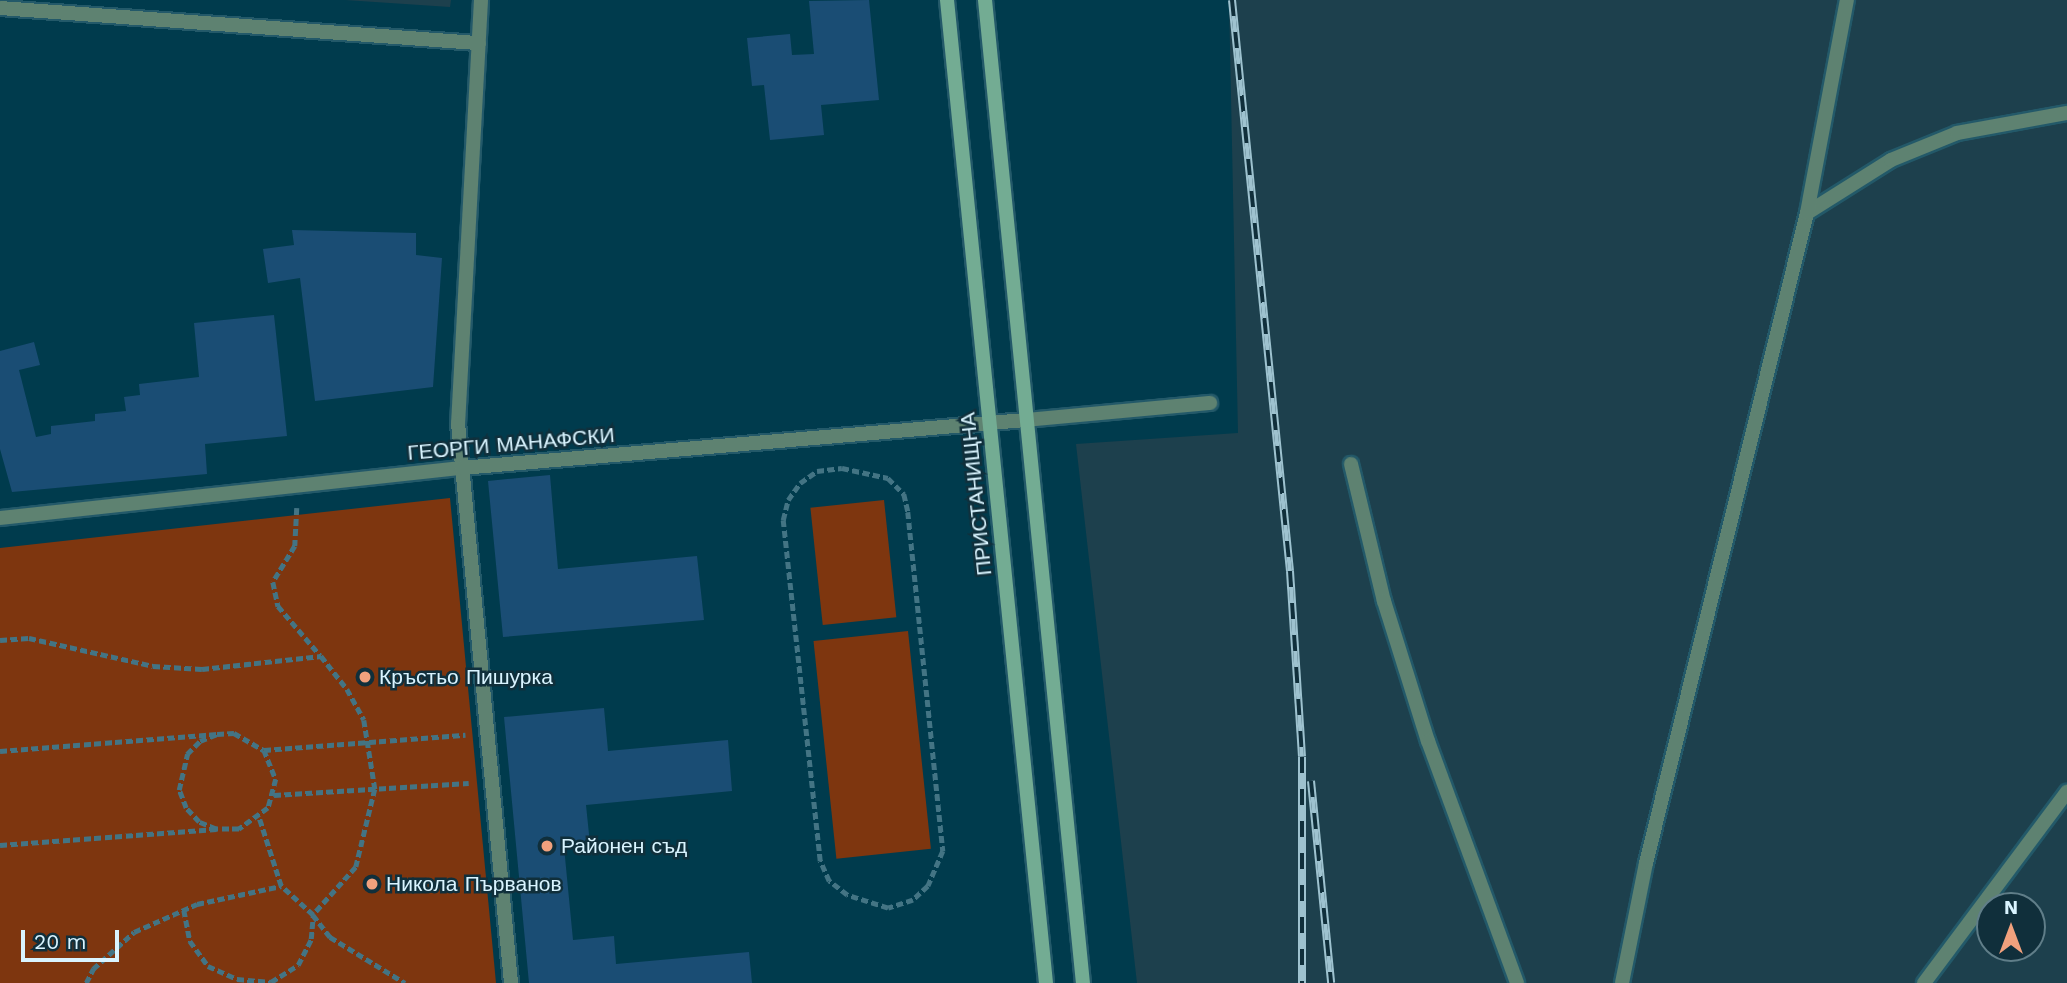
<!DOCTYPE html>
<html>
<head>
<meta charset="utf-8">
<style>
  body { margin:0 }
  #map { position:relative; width:2067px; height:983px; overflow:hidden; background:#003b4d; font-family:"Work Sans",sans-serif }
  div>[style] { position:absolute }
  .built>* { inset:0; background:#1d404d }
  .green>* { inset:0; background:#7e360f; transform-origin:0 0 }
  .building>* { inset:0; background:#1a4d74 }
  .path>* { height:4.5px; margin-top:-2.25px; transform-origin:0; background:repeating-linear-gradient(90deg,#437484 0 7px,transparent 0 10.5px) }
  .roads { filter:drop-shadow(2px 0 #235969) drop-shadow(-2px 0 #235969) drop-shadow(0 2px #235969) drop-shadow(0 -2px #235969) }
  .service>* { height:14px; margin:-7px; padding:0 7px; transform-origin:7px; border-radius:7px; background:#5e8271 }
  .pedestrian>* { height:14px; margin:-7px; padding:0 7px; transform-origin:7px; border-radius:7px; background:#5e8271 }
  .minor>* { height:14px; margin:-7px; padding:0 7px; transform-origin:7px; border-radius:7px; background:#5e8271 }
  .secondary>* { height:14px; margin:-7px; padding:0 7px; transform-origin:7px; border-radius:7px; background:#73ac93 }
  .rail>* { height:8px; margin-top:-4px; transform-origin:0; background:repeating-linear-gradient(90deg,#102f3b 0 16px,#9ec2cf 0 32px); box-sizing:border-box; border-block:2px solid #9ec2cf }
  .dots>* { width:19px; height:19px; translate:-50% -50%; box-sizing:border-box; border:4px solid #102f3b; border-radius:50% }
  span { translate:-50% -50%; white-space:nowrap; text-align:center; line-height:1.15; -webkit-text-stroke:5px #102f3b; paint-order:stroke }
  .street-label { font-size:21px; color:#d9f4ff }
  .poi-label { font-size:21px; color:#d9f4ff }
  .left { translate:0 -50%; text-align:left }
  .north { position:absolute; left:1976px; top:892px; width:70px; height:70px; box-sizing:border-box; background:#102f3b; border:2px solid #607e89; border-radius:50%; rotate:0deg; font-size:19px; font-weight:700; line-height:28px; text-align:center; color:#d9f4ff }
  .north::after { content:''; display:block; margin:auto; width:24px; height:32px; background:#f1a17d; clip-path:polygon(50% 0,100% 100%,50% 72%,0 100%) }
  .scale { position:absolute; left:21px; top:930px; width:98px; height:32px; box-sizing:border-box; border:4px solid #d9f4ff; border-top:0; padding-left:9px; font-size:21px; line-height:24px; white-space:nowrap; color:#d9f4ff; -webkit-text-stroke:5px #102f3b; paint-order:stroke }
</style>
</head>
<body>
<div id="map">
  <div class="built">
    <i style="clip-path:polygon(345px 0,451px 0,450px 7px)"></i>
    <i style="clip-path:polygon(evenodd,1229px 0,2067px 0,2067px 983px,1137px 983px,1076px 444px,1238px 433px,1229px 0,1990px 906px,2032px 906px,2032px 948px,1990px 948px,1990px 906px)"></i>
  </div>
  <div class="green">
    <i style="clip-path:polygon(450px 498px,496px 983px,0 983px,0 548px)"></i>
    <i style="left:884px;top:500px;width:118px;height:74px;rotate:84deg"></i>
    <i style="left:908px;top:631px;width:219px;height:95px;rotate:84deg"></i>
  </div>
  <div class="building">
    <i style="clip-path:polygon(869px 0,879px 100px,821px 105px,824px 135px,770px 140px,764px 85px,752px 86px,747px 38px,790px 34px,792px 55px,814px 54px,809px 1px)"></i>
    <i style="clip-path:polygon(292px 230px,416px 233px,416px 255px,442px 258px,433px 387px,315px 401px,300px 278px,268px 283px,263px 249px,294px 245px)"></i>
    <i style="clip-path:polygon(274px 315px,287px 436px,205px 444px,207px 474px,12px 492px,0 449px,0 351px,34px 342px,40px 365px,19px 370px,36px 437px,51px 434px,51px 426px,95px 421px,95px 414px,126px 411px,124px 397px,140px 395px,139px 384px,199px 377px,194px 323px)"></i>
    <i style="clip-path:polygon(550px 475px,558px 569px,697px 556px,704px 620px,503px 637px,488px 481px)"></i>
    <i style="clip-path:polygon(604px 708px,608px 751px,728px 740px,732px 791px,586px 805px,590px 844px,564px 847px,573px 940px,614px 936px,616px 964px,749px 952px,752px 983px,529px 983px,504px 717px)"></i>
  </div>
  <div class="path">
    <i style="left:842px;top:468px;width:47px;rotate:12.3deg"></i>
    <i style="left:888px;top:478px;width:23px;rotate:45deg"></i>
    <i style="left:904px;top:494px;width:18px;rotate:77deg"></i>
    <i style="left:908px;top:512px;width:341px;rotate:84.1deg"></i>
    <i style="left:943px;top:851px;width:38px;rotate:113deg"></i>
    <i style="left:928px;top:886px;width:21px;rotate:137deg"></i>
    <i style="left:913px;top:900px;width:26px;rotate:162deg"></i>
    <i style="left:888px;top:908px;width:43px;rotate:-162.4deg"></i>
    <i style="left:847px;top:895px;width:23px;rotate:-142deg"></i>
    <i style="left:829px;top:881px;width:22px;rotate:-114deg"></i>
    <i style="left:820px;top:861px;width:343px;rotate:-96.2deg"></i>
    <i style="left:783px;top:520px;width:21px;rotate:-76deg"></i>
    <i style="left:788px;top:500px;width:21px;rotate:-55deg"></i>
    <i style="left:800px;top:483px;width:21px;rotate:-35deg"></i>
    <i style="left:817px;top:471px;width:25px;rotate:-7deg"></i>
    <i style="left:297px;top:508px;width:38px;rotate:93deg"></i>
    <i style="left:295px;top:546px;width:42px;rotate:121.4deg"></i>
    <i style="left:273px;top:582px;width:25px;rotate:78deg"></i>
    <i style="left:278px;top:606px;width:65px;rotate:49.4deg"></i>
    <i style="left:0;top:640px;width:29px;rotate:-4deg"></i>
    <i style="left:29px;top:638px;width:127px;rotate:12.7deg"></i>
    <i style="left:153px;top:666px;width:49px;rotate:3.5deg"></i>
    <i style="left:202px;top:669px;width:120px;rotate:-6.2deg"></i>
    <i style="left:321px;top:656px;width:42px;rotate:51.8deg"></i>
    <i style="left:347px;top:689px;width:35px;rotate:61deg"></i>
    <i style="left:364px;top:720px;width:70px;rotate:80.9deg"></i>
    <i style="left:375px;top:789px;width:80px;rotate:103.7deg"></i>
    <i style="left:356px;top:867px;width:64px;rotate:131.9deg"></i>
    <i style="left:313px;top:915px;width:28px;rotate:52deg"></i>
    <i style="left:330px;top:937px;width:88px;rotate:31.5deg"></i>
    <i style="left:264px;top:750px;width:202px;rotate:-4.3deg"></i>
    <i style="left:0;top:751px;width:218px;rotate:-4.5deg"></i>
    <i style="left:217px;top:734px;width:17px;rotate:-3deg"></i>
    <i style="left:234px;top:733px;width:34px;rotate:30deg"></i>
    <i style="left:264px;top:750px;width:31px;rotate:68deg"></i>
    <i style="left:276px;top:779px;width:30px;rotate:105deg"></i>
    <i style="left:268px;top:808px;width:36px;rotate:144deg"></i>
    <i style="left:239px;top:829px;width:23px;rotate:180deg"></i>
    <i style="left:216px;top:829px;width:18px;rotate:-158deg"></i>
    <i style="left:199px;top:822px;width:19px;rotate:-133deg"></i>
    <i style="left:186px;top:808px;width:19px;rotate:-111deg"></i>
    <i style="left:179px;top:790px;width:37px;rotate:-77deg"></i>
    <i style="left:187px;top:754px;width:18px;rotate:-45deg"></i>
    <i style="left:200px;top:741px;width:18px;rotate:-22deg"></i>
    <i style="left:274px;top:795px;width:195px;rotate:-3.5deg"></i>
    <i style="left:0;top:845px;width:217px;rotate:-4.2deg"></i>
    <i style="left:184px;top:910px;width:32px;rotate:79deg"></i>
    <i style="left:190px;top:941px;width:31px;rotate:54deg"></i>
    <i style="left:208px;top:966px;width:32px;rotate:24deg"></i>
    <i style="left:237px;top:979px;width:34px;rotate:5deg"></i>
    <i style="left:271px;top:982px;width:32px;rotate:-32deg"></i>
    <i style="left:298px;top:965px;width:29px;rotate:-63deg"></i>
    <i style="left:311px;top:939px;width:24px;rotate:-85deg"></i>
    <i style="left:313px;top:915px;width:43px;rotate:-137.8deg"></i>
    <i style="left:86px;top:983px;width:16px;rotate:-63deg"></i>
    <i style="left:93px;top:969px;width:55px;rotate:-42.1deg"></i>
    <i style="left:134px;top:932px;width:69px;rotate:-24deg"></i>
    <i style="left:197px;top:904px;width:86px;rotate:-12.1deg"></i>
    <i style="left:281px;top:886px;width:71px;rotate:-107.9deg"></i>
  </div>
  <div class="roads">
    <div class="service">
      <i style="left:1807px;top:213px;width:99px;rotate:-32.2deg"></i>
      <i style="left:1891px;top:160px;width:71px;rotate:-22.2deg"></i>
      <i style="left:1957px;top:133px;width:112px;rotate:-10.3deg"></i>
      <i style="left:1026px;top:420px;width:185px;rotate:-5.3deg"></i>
      <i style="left:1351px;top:464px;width:141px;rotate:76.5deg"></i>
      <i style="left:1384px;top:601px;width:147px;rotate:72.6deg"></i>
      <i style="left:1428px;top:741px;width:258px;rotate:69.8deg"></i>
      <i style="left:1924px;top:983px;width:239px;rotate:-53.2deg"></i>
    </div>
    <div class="pedestrian">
      <i style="left:0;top:518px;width:464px;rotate:-6.2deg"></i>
    </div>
    <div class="minor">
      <i style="left:481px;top:0;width:424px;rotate:93.1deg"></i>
      <i style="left:458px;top:423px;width:563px;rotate:84.59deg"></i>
      <i style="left:0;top:8px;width:480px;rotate:4.2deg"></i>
      <i style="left:461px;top:468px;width:567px;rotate:-4.86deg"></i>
      <i style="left:1622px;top:983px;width:122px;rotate:-78.7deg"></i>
      <i style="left:1646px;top:863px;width:670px;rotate:-76.09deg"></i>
      <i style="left:1807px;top:213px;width:217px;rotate:-79.4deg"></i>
    </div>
    <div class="secondary">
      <i style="left:947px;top:0;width:988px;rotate:84.25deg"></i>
      <i style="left:985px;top:0;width:988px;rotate:84.31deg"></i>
    </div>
  </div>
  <div class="rail">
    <i style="left:1232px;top:0;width:574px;rotate:84.2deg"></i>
    <i style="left:1290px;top:571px;width:186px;rotate:86.3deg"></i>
    <i style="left:1302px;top:757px;width:226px;rotate:90deg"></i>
    <i style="left:1311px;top:781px;width:203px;rotate:84.3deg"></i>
  </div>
  <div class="dots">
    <i style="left:365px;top:677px;background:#f1a17d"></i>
    <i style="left:547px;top:846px;background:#f1a17d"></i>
    <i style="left:372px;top:884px;background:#f1a17d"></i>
  </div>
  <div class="street-label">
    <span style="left:511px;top:444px;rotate:-5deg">ГЕОРГИ МАНАФСКИ</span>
    <span style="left:976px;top:494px;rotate:-96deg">ПРИСТАНИЩНА</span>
  </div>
  <div class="poi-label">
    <span class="left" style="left:379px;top:677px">Кръстьо Пишурка</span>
    <span class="left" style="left:561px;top:846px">Районен съд</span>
    <span class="left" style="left:386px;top:884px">Никола Първанов</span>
  </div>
  <div class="north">N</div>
  <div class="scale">20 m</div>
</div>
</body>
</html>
